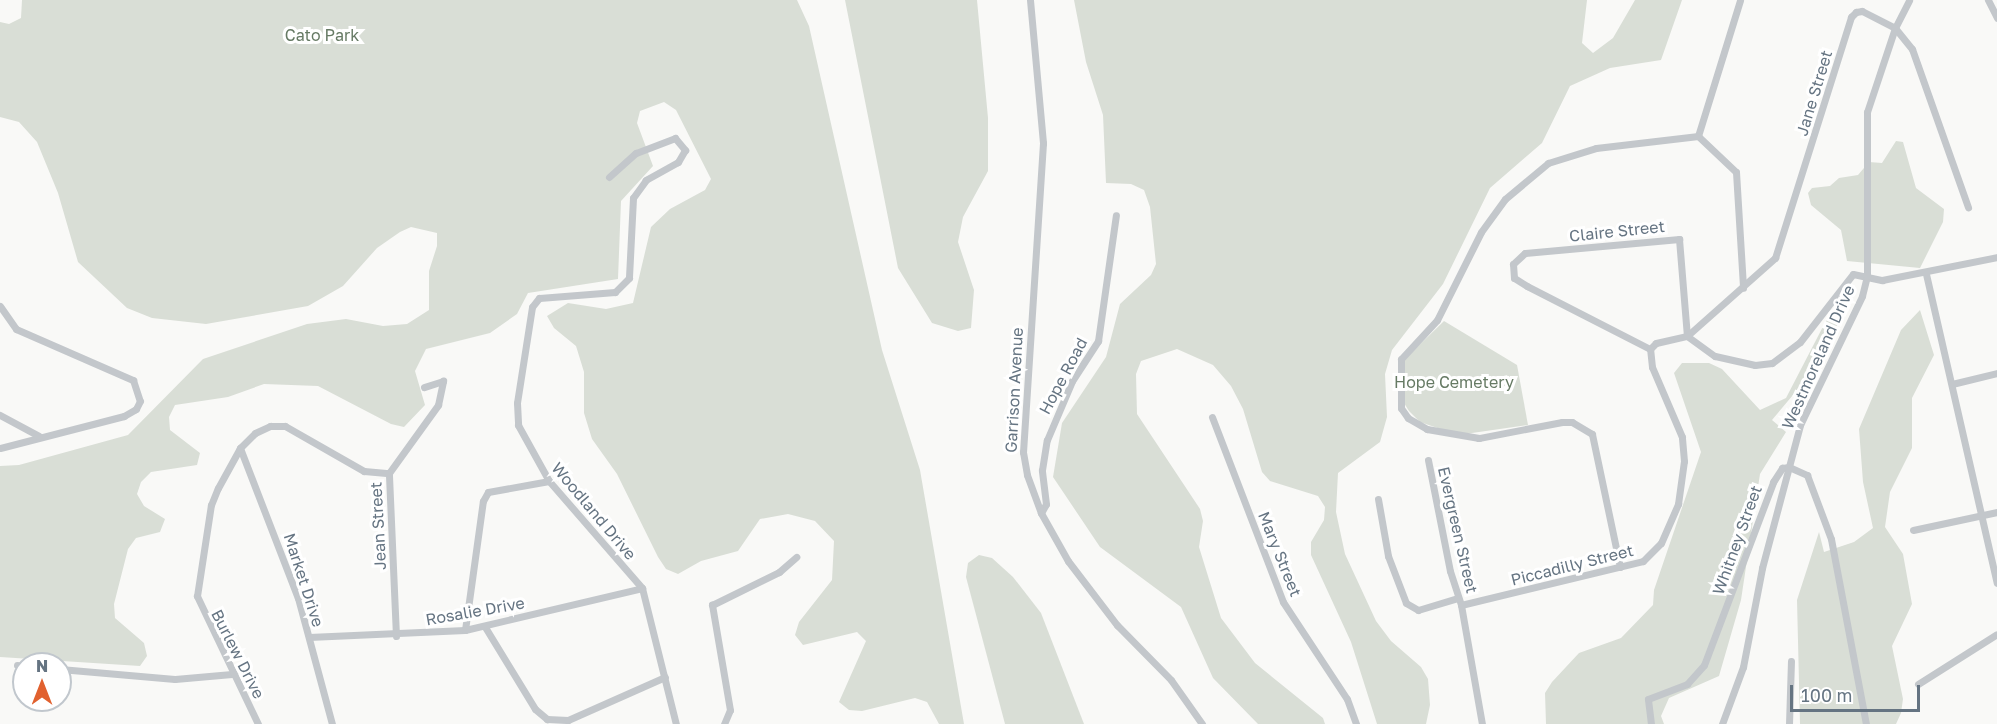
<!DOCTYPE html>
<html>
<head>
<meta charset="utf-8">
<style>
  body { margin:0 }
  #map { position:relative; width:1997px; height:724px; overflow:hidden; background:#f9f9f7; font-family:"Golos Text",sans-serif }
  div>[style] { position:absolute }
  .green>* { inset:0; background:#d9ded6 }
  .minor>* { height:7px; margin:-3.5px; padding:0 3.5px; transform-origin:3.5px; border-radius:3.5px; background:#c3c7cb }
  span { translate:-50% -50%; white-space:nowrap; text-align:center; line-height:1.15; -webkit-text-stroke:6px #fff; paint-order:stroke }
  .park-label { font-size:16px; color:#667a64 }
  .street-label { font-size:16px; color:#657482 }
  .north { position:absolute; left:12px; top:652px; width:60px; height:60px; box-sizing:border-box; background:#fff; border:2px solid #c1c7cd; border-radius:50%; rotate:0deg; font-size:16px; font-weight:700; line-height:24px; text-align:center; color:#657482 }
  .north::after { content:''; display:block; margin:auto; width:21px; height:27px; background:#e1612f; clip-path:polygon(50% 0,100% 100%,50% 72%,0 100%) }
  .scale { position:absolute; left:1790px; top:685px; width:130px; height:27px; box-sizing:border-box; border:3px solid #657482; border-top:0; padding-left:8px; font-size:18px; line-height:21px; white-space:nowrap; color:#657482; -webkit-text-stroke:4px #fff; paint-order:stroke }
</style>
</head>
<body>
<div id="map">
  <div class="green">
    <i style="clip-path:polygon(22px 0,797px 0,809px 26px,882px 350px,920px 470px,964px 724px,939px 724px,927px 702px,915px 698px,862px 711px,849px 710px,839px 702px,866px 641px,857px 632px,803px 645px,795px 635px,799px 622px,832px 580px,834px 541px,815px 521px,788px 514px,760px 519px,738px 551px,701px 561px,678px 574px,666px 569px,658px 557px,617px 474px,592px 439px,584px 413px,584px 372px,576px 346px,554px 328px,547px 316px,568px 303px,606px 309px,633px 303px,651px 227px,670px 209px,705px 190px,711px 179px,676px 110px,664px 102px,640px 111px,637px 123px,653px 166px,621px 201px,618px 279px,528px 293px,517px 314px,490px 333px,426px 349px,415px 371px,425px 405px,404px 427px,391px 424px,318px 386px,264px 384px,228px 397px,175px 405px,169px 417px,170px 430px,200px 453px,197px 465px,151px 472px,141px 482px,137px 494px,144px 506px,165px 519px,160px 532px,136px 538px,128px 549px,114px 604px,115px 618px,144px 643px,147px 656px,140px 666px,0 657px,0 466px,19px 465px,128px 435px,203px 359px,307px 324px,346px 319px,383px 326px,407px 324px,429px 310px,429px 271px,437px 246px,437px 233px,411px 227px,400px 232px,377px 248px,343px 286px,308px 306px,206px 324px,152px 318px,127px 308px,78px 262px,58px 193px,37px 142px,19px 122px,0 117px,0 22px,9px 24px,21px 18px)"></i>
    <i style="clip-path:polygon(845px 0,977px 0,988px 118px,988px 171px,963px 217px,958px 242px,974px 290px,971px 328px,958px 331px,932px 323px,898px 268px)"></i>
    <i style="clip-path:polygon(1074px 0,1587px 0,1582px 43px,1593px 53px,1613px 38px,1635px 0,1682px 0,1661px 60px,1610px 68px,1570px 86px,1542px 143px,1490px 188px,1443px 284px,1392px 350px,1385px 374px,1387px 417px,1380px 442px,1338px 473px,1336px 512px,1345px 554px,1376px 621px,1391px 641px,1421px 667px,1428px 679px,1430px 705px,1426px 724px,1377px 724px,1351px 642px,1311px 555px,1311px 542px,1324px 520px,1325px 507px,1318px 496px,1270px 481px,1262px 472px,1243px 409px,1231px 386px,1213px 365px,1177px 349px,1141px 361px,1136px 374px,1137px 414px,1200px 509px,1203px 521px,1199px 547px,1221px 618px,1255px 663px,1323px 718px,1325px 724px,1258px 724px,1213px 678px,1181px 607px,1100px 547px,1053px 477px,1062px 423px,1106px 357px,1120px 304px,1151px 275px,1156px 264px,1150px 207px,1144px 190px,1131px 184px,1106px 183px,1103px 115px,1086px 62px)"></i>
    <i style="clip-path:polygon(1896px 141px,1903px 142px,1916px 188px,1944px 209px,1943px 222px,1920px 268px,1847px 261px,1841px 230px,1811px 205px,1808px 193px,1812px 188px,1830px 186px,1839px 178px,1858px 175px,1869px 162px,1882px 163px)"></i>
    <i style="clip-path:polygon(1841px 310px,1841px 318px,1809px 376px,1772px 420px,1786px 432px,1760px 474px,1741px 600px,1719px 676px,1669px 698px,1661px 716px,1664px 724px,1546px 724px,1545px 693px,1552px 682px,1579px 653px,1621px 638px,1653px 605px,1654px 590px,1701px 452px,1674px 373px,1682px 363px,1709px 363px,1722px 369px,1760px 410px,1786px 398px,1829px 315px)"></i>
    <i style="clip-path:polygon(1920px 310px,1934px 355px,1912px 398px,1912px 448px,1890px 492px,1885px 527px,1903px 554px,1912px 604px,1892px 646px,1903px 699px,1901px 713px,1896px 724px,1800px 724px,1797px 600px,1819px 532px,1824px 552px,1854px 542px,1873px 528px,1863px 482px,1859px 429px,1901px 330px)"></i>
    <i style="clip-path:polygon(1444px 321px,1517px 365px,1528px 425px,1458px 435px,1420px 422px,1409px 411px,1404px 403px,1404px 360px)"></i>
    <i style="clip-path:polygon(979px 555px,992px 558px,1013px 577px,1041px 613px,1084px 724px,1005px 724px,966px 577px,968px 563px)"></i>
  </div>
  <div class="minor">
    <i style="left:1030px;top:0;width:144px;rotate:84.8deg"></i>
    <i style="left:1043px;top:143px;width:310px;rotate:93.7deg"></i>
    <i style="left:1023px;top:452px;width:23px;rotate:80deg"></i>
    <i style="left:1027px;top:475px;width:40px;rotate:69.8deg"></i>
    <i style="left:1041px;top:513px;width:55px;rotate:60.6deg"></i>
    <i style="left:1068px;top:561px;width:81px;rotate:52.6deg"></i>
    <i style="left:1117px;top:625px;width:77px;rotate:45.5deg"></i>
    <i style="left:1171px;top:680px;width:54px;rotate:54.8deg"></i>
    <i style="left:1988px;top:0;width:20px;rotate:63deg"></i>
    <i style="left:1698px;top:136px;width:52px;rotate:43.5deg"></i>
    <i style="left:1736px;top:172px;width:116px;rotate:86.5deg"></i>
    <i style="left:1698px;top:136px;width:142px;rotate:-72.8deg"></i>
    <i style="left:609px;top:177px;width:36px;rotate:-42deg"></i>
    <i style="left:636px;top:153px;width:42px;rotate:-21deg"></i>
    <i style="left:675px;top:138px;width:16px;rotate:50deg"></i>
    <i style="left:685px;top:150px;width:14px;rotate:120deg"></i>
    <i style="left:678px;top:162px;width:37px;rotate:151deg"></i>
    <i style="left:646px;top:180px;width:22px;rotate:126deg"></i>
    <i style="left:633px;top:198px;width:80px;rotate:92.9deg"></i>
    <i style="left:629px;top:278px;width:20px;rotate:135deg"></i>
    <i style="left:615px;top:292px;width:76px;rotate:175.5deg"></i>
    <i style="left:539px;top:298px;width:11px;rotate:128deg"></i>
    <i style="left:532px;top:307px;width:97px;rotate:98.9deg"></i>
    <i style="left:517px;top:403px;width:22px;rotate:87deg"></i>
    <i style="left:518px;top:425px;width:64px;rotate:61deg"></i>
    <i style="left:549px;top:481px;width:142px;rotate:49deg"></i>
    <i style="left:642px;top:588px;width:140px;rotate:76deg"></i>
    <i style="left:1926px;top:274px;width:317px;rotate:77.1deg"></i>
    <i style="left:0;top:306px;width:28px;rotate:55deg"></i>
    <i style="left:16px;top:329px;width:128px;rotate:23.6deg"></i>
    <i style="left:133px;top:380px;width:22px;rotate:72deg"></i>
    <i style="left:140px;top:401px;width:9px;rotate:117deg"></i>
    <i style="left:136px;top:409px;width:14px;rotate:150deg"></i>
    <i style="left:124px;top:416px;width:128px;rotate:165.5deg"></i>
    <i style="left:1650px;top:349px;width:138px;rotate:-152.9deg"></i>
    <i style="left:1527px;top:286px;width:15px;rotate:-148deg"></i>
    <i style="left:1514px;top:278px;width:14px;rotate:-94deg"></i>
    <i style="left:1513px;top:264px;width:16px;rotate:-43deg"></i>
    <i style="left:1525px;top:253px;width:155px;rotate:-5.2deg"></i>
    <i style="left:1679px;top:239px;width:97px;rotate:85.3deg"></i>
    <i style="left:1687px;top:336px;width:34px;rotate:36deg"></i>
    <i style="left:1715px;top:356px;width:41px;rotate:12.7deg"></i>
    <i style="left:1755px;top:365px;width:17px;rotate:-7deg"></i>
    <i style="left:1772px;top:363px;width:35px;rotate:-37deg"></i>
    <i style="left:1800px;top:342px;width:86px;rotate:-52.1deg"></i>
    <i style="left:1853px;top:274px;width:30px;rotate:12deg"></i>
    <i style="left:1882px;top:280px;width:117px;rotate:-11.3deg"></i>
    <i style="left:1650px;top:349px;width:8px;rotate:-45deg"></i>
    <i style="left:1656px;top:343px;width:32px;rotate:-13deg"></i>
    <i style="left:1687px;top:336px;width:118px;rotate:-41.6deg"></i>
    <i style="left:1775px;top:258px;width:253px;rotate:-72.5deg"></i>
    <i style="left:1851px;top:17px;width:7px;rotate:-45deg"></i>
    <i style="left:1856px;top:12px;width:6px;rotate:-9deg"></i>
    <i style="left:1862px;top:11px;width:37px;rotate:27deg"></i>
    <i style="left:1895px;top:28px;width:27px;rotate:51deg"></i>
    <i style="left:1912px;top:49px;width:168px;rotate:70.5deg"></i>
    <i style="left:1952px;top:384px;width:46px;rotate:-13.7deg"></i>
    <i style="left:0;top:415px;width:44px;rotate:28.3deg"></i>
    <i style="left:1212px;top:417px;width:198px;rotate:69deg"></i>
    <i style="left:1283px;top:602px;width:116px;rotate:56.6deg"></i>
    <i style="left:1347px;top:699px;width:27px;rotate:70deg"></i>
    <i style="left:240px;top:448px;width:161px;rotate:68.9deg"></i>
    <i style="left:298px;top:598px;width:131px;rotate:74.9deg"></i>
    <i style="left:1428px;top:460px;width:113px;rotate:78.8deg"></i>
    <i style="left:1450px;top:571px;width:36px;rotate:72deg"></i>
    <i style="left:1461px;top:605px;width:121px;rotate:80deg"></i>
    <i style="left:1378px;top:499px;width:58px;rotate:80deg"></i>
    <i style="left:1388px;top:556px;width:50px;rotate:69deg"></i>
    <i style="left:1406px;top:603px;width:14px;rotate:30deg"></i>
    <i style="left:1418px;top:610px;width:42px;rotate:-16.7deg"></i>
    <i style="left:1041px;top:513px;width:10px;rotate:-61deg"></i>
    <i style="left:1046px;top:504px;width:34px;rotate:-97deg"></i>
    <i style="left:1042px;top:470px;width:30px;rotate:-81deg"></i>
    <i style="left:1047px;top:440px;width:64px;rotate:-67deg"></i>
    <i style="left:1072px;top:381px;width:48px;rotate:-57deg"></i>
    <i style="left:1098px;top:341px;width:127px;rotate:-81.9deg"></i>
    <i style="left:1913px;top:530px;width:86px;rotate:-12.1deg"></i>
    <i style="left:1620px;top:567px;width:136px;rotate:-101.9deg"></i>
    <i style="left:1592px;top:434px;width:23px;rotate:-149deg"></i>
    <i style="left:1572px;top:422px;width:10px;rotate:180deg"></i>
    <i style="left:1562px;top:422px;width:85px;rotate:169.1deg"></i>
    <i style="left:1479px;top:438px;width:53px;rotate:-170.2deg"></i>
    <i style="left:1427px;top:429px;width:22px;rotate:-150deg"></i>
    <i style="left:1408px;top:418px;width:12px;rotate:-125deg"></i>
    <i style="left:1401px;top:408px;width:49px;rotate:-90deg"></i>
    <i style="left:1401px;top:359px;width:53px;rotate:-47.3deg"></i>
    <i style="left:1437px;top:320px;width:98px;rotate:-63.4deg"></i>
    <i style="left:1481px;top:232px;width:41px;rotate:-54deg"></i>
    <i style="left:1505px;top:199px;width:56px;rotate:-39.9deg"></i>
    <i style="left:1548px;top:163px;width:50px;rotate:-17.4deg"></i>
    <i style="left:1596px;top:148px;width:103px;rotate:-6.7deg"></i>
    <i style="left:1461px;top:605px;width:187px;rotate:-13.6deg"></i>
    <i style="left:1643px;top:561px;width:25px;rotate:-45deg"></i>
    <i style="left:1661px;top:543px;width:43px;rotate:-66.4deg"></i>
    <i style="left:1678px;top:504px;width:43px;rotate:-82.1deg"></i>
    <i style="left:1684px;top:461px;width:24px;rotate:-95deg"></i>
    <i style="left:1682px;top:437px;width:76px;rotate:-113.2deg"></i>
    <i style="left:1652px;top:367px;width:18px;rotate:-96deg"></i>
    <i style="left:485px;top:627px;width:96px;rotate:58.6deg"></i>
    <i style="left:535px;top:709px;width:16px;rotate:40deg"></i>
    <i style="left:547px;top:719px;width:21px;rotate:3deg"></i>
    <i style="left:568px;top:720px;width:106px;rotate:-23.9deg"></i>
    <i style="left:465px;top:630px;width:130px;rotate:-82.1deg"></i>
    <i style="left:483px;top:501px;width:10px;rotate:-61deg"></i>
    <i style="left:488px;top:492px;width:62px;rotate:-10.2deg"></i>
    <i style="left:396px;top:636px;width:163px;rotate:-92.5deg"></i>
    <i style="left:389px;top:473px;width:84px;rotate:-54.2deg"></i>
    <i style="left:438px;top:405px;width:25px;rotate:-78deg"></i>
    <i style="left:443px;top:381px;width:20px;rotate:162deg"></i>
    <i style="left:309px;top:637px;width:156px;rotate:-2.6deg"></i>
    <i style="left:465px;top:630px;width:182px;rotate:-13.3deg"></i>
    <i style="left:17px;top:665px;width:7px;rotate:8deg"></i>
    <i style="left:60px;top:669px;width:115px;rotate:5deg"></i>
    <i style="left:175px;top:679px;width:57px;rotate:-5deg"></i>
    <i style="left:1918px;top:684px;width:93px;rotate:-32.3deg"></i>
    <i style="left:258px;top:724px;width:142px;rotate:-115.5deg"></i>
    <i style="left:197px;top:596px;width:92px;rotate:-81.3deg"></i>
    <i style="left:211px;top:505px;width:18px;rotate:-68deg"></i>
    <i style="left:218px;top:488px;width:46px;rotate:-61.2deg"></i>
    <i style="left:240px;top:448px;width:21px;rotate:-45deg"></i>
    <i style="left:255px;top:433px;width:17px;rotate:-25deg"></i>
    <i style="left:270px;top:426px;width:15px"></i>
    <i style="left:285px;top:426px;width:91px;rotate:29.7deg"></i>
    <i style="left:364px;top:471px;width:25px;rotate:5deg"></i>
    <i style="left:724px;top:724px;width:15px;rotate:-67deg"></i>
    <i style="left:730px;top:710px;width:107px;rotate:-99.7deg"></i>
    <i style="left:712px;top:605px;width:75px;rotate:-26.2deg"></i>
    <i style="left:779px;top:572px;width:23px;rotate:-41deg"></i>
    <i style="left:1651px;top:724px;width:25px;rotate:-97deg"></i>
    <i style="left:1648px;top:699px;width:42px;rotate:-21deg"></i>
    <i style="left:1687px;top:684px;width:25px;rotate:-48deg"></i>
    <i style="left:1704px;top:665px;width:196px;rotate:-69.3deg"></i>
    <i style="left:1773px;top:482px;width:17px;rotate:-57deg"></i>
    <i style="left:1782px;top:468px;width:7px;rotate:-8deg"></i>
    <i style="left:1789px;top:467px;width:20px;rotate:24deg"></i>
    <i style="left:1807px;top:475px;width:68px;rotate:69.4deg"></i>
    <i style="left:1831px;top:539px;width:188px;rotate:79.3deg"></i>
    <i style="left:1722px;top:724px;width:61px;rotate:-69.8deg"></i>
    <i style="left:1743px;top:667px;width:101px;rotate:-79.1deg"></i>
    <i style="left:1762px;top:568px;width:148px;rotate:-75.1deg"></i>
    <i style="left:1800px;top:425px;width:143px;rotate:-64.3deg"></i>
    <i style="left:1862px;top:296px;width:21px;rotate:-76deg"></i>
    <i style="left:1867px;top:276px;width:164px;rotate:-90deg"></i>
    <i style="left:1867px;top:112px;width:89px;rotate:-71.6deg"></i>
    <i style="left:1895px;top:28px;width:31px;rotate:-63deg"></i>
    <i style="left:1789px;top:724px;width:63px;rotate:-88.2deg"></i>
  </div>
  <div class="park-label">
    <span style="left:322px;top:35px">Cato Park</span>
    <span style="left:1454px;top:382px">Hope Cemetery</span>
  </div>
  <div class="street-label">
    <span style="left:1814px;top:93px;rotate:-73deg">Jane Street</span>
    <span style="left:1617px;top:231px;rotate:-6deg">Claire Street</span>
    <span style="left:1818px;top:357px;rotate:-66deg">Westmoreland Drive</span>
    <span style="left:1063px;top:376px;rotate:-62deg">Hope Road</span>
    <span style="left:1014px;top:390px;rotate:-87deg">Garrison Avenue</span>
    <span style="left:594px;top:511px;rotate:50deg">Woodland Drive</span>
    <span style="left:378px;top:526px;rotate:-93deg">Jean Street</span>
    <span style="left:1458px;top:530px;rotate:77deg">Evergreen Street</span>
    <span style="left:1737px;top:540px;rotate:-70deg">Whitney Street</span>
    <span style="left:1280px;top:554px;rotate:68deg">Mary Street</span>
    <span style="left:1572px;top:565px;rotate:-14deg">Piccadilly Street</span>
    <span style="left:304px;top:580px;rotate:72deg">Market Drive</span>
    <span style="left:475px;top:611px;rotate:-10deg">Rosalie Drive</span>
    <span style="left:238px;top:654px;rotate:63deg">Burlew Drive</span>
  </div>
  <div class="north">N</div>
  <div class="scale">100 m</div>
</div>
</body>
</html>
